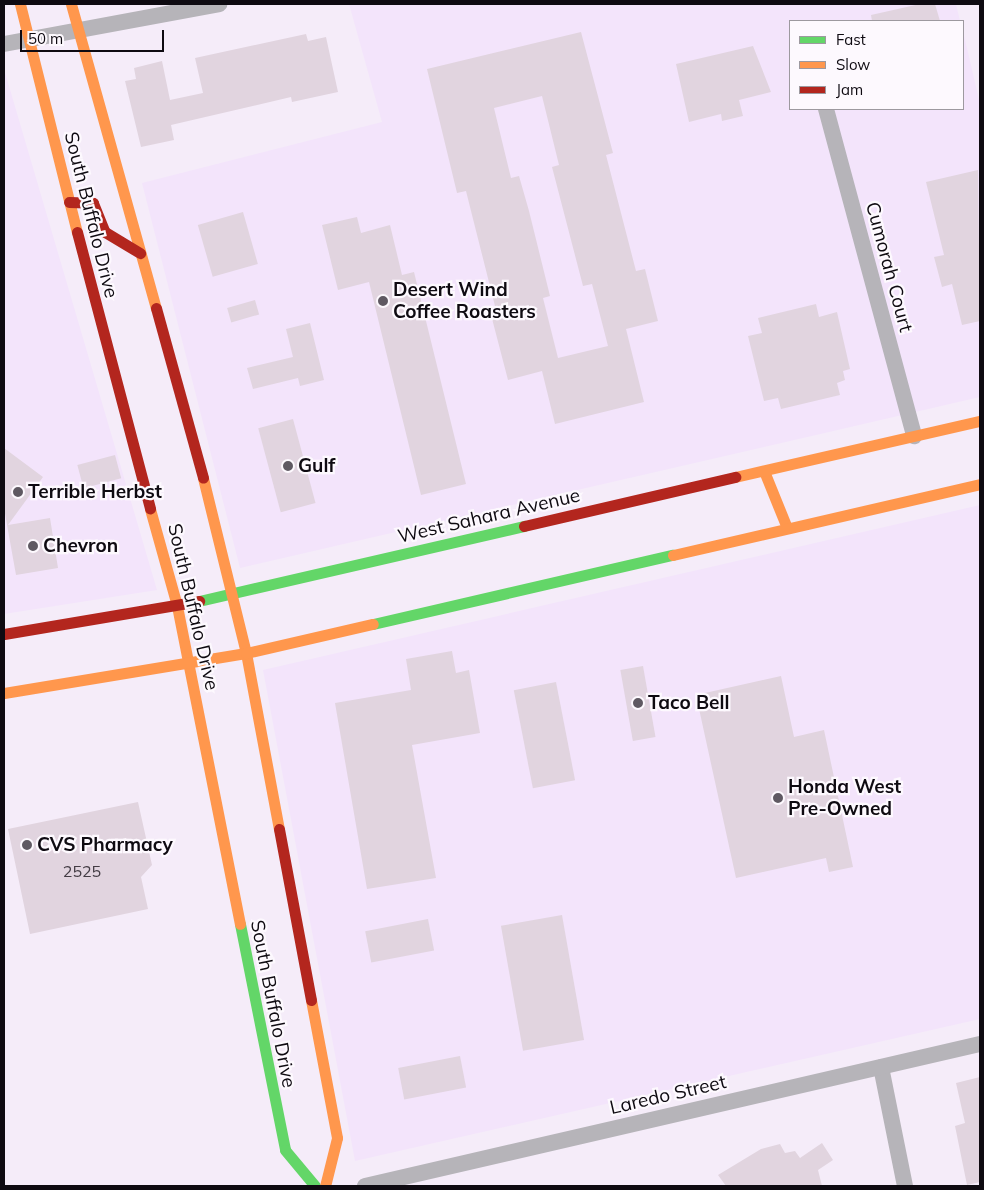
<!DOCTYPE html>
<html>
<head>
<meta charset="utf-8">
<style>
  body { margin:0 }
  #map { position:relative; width:984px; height:1190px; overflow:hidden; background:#f5ecf9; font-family:Mulish,sans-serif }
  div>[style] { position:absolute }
  .built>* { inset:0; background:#f3e4fb }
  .building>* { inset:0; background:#e1d4df; transform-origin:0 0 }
  .street>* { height:16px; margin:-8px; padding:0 8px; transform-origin:8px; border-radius:8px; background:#b6b4b9 }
  .fast>* { height:11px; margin:-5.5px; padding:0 5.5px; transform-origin:5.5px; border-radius:5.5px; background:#63d668 }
  .slow>* { height:11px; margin:-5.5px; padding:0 5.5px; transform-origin:5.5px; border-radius:5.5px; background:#ff974d }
  .jam>* { height:11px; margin:-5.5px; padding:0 5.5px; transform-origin:5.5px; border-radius:5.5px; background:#b3261e }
  .dots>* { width:14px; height:14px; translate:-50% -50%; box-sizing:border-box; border:2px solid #fdf9fe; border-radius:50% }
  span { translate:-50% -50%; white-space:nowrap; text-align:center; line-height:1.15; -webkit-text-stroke:4.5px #fdf9fe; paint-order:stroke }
  .number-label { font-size:16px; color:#433c44 }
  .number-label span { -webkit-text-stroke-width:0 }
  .street-label { font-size:19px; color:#0e0a11 }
  .poi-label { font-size:19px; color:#0e0a11; font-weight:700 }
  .left { translate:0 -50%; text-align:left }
  .frame { position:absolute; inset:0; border:5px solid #0e0a11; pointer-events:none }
  .legend { position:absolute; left:789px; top:20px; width:175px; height:90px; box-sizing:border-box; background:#fdf9fe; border:1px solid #9d999f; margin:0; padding:6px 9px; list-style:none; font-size:15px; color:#0e0a11 }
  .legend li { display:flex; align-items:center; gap:10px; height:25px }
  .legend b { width:25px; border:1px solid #9d999f }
  .scale { position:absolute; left:20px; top:30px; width:144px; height:22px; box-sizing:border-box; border:2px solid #0e0a11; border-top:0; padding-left:6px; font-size:15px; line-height:18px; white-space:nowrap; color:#0e0a11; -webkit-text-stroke:4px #fdf9fe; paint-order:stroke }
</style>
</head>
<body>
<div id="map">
  <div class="built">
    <i style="clip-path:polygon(349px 4px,956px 4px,960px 21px,790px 21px,790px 109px,963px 109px,963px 31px,980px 104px,980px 397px,240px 568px,142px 183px,382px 122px)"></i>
    <i style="clip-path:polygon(4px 69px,157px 590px,4px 614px)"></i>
    <i style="clip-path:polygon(980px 505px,980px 1019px,355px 1161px,263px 670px)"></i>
  </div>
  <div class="building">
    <i style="clip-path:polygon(920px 4px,935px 4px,940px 21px,872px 21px,871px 15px)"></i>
    <i style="clip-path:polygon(evenodd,581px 32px,613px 153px,606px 155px,636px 271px,645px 269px,658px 321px,626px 329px,644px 402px,555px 424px,542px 371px,508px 380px,490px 311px,496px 310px,470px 207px,466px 191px,457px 193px,427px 69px,581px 32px,542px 96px,559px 165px,552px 167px,583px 286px,592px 284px,608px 346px,558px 358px,543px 298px,550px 296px,529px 211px,519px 176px,511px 178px,494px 108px,542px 96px)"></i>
    <i style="clip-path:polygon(306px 34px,308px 41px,326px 37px,338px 92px,292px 102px,291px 97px,171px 125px,174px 140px,141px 147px,125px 81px,136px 79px,134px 68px,162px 61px,170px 100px,203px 93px,195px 58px)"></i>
    <i style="clip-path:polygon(753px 46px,771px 92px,739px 100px,743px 116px,722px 121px,721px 114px,689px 122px,676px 64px)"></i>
    <i style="clip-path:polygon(978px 170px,980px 321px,962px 325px,952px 284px,942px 287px,934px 257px,944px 255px,926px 182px)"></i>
    <i style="left:243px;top:212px;width:54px;height:47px;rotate:74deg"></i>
    <i style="clip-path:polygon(357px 217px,361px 233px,390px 225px,402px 275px,414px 272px,466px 484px,421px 495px,369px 282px,338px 290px,322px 225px)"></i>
    <i style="left:255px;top:300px;width:15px;height:29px;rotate:74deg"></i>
    <i style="clip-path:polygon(816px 304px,819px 317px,837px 312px,850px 369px,843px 371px,845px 380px,837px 383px,840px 395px,781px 409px,778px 398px,764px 401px,748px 336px,762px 333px,758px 318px)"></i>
    <i style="clip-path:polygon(310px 323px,324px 380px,300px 386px,298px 378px,253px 389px,247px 368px,293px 357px,286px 329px)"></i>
    <i style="left:293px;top:419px;width:87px;height:36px;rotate:75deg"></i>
    <i style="clip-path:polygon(4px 448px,43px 477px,8px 525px,50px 518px,58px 568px,16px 575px,4px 508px)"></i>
    <i style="left:115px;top:455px;width:24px;height:39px;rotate:75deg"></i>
    <i style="clip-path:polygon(452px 651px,456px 673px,469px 670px,480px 733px,412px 745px,436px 878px,367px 889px,335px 703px,411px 690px,406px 659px)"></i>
    <i style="left:643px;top:666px;width:72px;height:23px;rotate:80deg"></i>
    <i style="clip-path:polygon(781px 676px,794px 737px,824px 730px,853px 867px,829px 872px,826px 858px,736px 878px,696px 695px)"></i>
    <i style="left:556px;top:682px;width:100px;height:43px;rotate:79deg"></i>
    <i style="clip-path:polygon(138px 802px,152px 865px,141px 877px,148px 909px,30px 934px,8px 829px)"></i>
    <i style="left:562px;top:915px;width:127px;height:62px;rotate:80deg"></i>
    <i style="left:428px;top:919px;width:32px;height:64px;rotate:79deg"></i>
    <i style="left:460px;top:1056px;width:32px;height:63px;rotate:79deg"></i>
    <i style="clip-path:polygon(980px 1077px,980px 1182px,967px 1185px,955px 1126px,965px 1123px,956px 1083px)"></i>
    <i style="clip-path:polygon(822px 1143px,833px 1160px,818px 1170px,822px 1186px,726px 1186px,718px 1175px,761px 1149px,780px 1144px,785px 1153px,795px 1151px,800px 1158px)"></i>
  </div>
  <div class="street">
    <i style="left:4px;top:44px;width:219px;rotate:-10.5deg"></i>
    <i style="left:826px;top:109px;width:339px;rotate:74.9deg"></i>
    <i style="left:881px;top:1067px;width:121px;rotate:78.6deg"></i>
    <i style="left:365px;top:1186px;width:631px;rotate:-13deg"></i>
  </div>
  <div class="fast">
    <i style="left:199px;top:601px;width:334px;rotate:-13deg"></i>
    <i style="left:373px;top:624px;width:308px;rotate:-13deg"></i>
    <i style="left:240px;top:924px;width:230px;rotate:78.7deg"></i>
    <i style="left:285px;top:1150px;width:47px;rotate:50.2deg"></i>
  </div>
  <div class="slow">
    <i style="left:20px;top:4px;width:235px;rotate:76deg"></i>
    <i style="left:71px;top:4px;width:316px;rotate:74.4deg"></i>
    <i style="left:764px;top:471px;width:61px;rotate:68deg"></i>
    <i style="left:735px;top:477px;width:251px;rotate:-12.9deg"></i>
    <i style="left:203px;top:478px;width:180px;rotate:76.2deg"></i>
    <i style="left:246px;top:653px;width:179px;rotate:79.4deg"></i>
    <i style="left:150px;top:509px;width:101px;rotate:74.4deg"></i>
    <i style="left:177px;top:606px;width:324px;rotate:78.8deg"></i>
    <i style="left:673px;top:555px;width:315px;rotate:-13deg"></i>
    <i style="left:4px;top:693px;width:245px;rotate:-9.4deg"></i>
    <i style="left:246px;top:653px;width:130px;rotate:-12.9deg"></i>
    <i style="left:311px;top:1000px;width:140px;rotate:79.3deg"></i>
    <i style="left:337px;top:1138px;width:49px;rotate:104deg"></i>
  </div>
  <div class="jam">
    <i style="left:69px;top:202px;width:24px;rotate:2deg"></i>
    <i style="left:93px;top:203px;width:31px;rotate:68deg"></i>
    <i style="left:105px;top:232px;width:41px;rotate:31deg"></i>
    <i style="left:77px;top:232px;width:286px;rotate:75.2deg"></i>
    <i style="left:156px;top:308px;width:176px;rotate:74.5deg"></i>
    <i style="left:524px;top:526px;width:217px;rotate:-13.1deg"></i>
    <i style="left:4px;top:634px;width:198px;rotate:-9.6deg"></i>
    <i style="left:279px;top:829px;width:174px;rotate:79.4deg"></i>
  </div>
  <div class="dots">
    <i style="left:383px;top:301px;background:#5f5962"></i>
    <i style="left:288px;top:466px;background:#5f5962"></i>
    <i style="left:18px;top:492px;background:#5f5962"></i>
    <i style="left:33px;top:546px;background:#5f5962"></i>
    <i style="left:638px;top:703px;background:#5f5962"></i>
    <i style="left:778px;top:798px;background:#5f5962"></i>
    <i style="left:27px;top:845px;background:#5f5962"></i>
  </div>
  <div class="number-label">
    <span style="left:82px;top:871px">2525</span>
  </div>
  <div class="street-label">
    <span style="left:91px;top:215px;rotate:76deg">South Buffalo Drive</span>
    <span style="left:889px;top:267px;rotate:75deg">Cumorah Court</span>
    <span style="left:489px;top:516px;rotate:-13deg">West Sahara Avenue</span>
    <span style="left:193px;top:607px;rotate:77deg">South Buffalo Drive</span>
    <span style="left:273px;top:1004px;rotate:79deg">South Buffalo Drive</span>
    <span style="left:668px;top:1095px;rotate:-13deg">Laredo Street</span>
  </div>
  <div class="poi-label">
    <span class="left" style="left:393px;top:301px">Desert Wind<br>Coffee Roasters</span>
    <span class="left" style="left:298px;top:466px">Gulf</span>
    <span class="left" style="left:28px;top:492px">Terrible Herbst</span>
    <span class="left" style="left:43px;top:546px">Chevron</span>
    <span class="left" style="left:648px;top:703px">Taco Bell</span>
    <span class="left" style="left:788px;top:798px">Honda West<br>Pre-Owned</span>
    <span class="left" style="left:37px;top:845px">CVS Pharmacy</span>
  </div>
  <div class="frame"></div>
  <ul class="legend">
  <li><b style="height:6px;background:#63d668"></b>Fast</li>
  <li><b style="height:6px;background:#ff974d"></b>Slow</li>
  <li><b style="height:6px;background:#b3261e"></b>Jam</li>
  </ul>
  <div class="scale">50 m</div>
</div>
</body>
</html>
